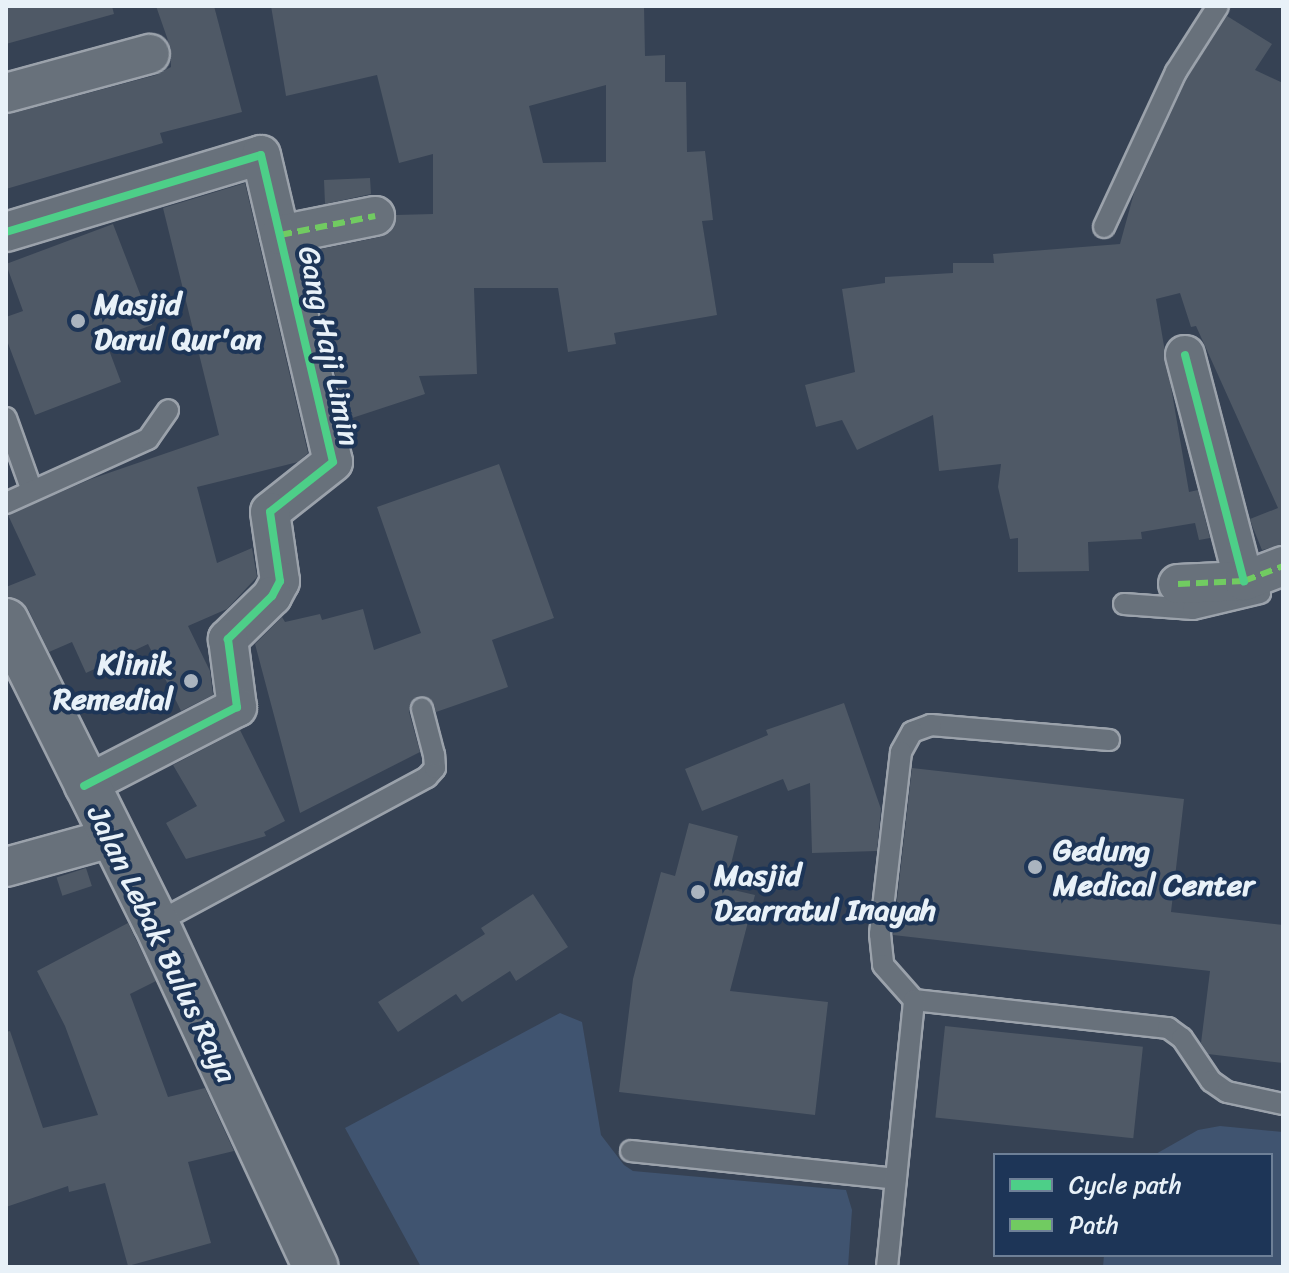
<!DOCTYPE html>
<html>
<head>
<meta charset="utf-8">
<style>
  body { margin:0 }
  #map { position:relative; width:1289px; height:1273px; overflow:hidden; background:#364254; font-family:Sriracha,sans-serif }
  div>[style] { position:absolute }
  .green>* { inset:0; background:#405470 }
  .building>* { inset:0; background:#4f5966; transform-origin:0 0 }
  .roads { filter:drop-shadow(2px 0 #9ba2ab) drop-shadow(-2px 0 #9ba2ab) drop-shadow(0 2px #9ba2ab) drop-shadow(0 -2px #9ba2ab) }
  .service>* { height:20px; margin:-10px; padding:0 10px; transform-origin:10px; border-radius:10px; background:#68717b }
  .minor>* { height:38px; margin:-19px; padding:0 19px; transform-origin:19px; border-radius:19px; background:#68717b }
  .secondary>* { height:44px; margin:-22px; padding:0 22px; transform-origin:22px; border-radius:22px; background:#68717b }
  .quiet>* { height:6px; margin-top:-3px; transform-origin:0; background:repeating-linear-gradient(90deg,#71cb61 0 12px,transparent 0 18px) }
  .cycleway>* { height:8px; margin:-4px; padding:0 4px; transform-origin:4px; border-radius:4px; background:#4dcf88 }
  .dots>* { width:22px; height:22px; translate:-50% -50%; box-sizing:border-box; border:4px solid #1d3557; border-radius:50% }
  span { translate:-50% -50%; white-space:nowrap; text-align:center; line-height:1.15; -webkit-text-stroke:8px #1d3557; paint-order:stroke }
  .poi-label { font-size:30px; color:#e8f1f8; font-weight:700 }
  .left { translate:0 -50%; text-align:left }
  .right { translate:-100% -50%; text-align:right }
  .street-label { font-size:30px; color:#e8f1f8 }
  .frame { position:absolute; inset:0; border:8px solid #e8f1f8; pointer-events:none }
  .legend { position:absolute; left:993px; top:1153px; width:280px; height:104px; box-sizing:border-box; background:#1d3557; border:2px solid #6e8097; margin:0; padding:10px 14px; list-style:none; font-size:24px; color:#e8f1f8 }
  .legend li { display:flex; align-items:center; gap:16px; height:40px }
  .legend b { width:40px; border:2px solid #6e8097 }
</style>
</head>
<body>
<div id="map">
  <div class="green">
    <i style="clip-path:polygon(560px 1013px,582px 1022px,601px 1135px,624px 1165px,633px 1171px,846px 1190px,852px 1210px,848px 1267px,421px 1267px,345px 1128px)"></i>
    <i style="clip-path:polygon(1220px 1126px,1283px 1132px,1283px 1267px,1103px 1267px,1104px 1255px,1271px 1255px,1271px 1155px,1154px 1155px,1198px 1130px)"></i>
  </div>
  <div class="building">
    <i style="clip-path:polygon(6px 6px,112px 6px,114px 14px,6px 44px)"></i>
    <i style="clip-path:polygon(156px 6px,214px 6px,242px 112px,160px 133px,163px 143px,6px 189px,6px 115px,156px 75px,171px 67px,171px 49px)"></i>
    <i style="clip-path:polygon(evenodd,271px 6px,644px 6px,645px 56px,665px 55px,665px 82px,686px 82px,687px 152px,705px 151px,713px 220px,702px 221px,717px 315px,614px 333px,616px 344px,568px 352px,558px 288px,474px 288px,477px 374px,419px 376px,425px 394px,346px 420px,306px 252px,380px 237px,390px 232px,396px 215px,433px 214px,433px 154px,399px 163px,377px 75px,286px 96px,271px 6px,606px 85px,606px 162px,543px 163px,529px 106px,606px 85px)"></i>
    <i style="clip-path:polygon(1227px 16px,1272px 44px,1255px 70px,1283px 83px,1283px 545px,1262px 550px,1253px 528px,1250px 519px,1278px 508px,1196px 326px,1191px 327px,1180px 293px,1156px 299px,1189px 492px,1198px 490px,1210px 538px,1199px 540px,1195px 523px,1141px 532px,1142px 539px,1088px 542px,1089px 571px,1018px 572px,1018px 538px,1010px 539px,998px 487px,1001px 464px,939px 471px,933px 415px,857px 450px,842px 420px,816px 427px,805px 385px,855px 372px,842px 289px,885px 283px,885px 277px,953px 273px,953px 263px,994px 263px,993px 254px,1120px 244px,1134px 193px,1187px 78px)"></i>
    <i style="clip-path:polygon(370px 178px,371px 194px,325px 204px,324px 180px)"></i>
    <i style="clip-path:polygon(245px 183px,308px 453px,298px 462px,197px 487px,217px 563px,252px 548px,257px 577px,227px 609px,188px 626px,210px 671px,213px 695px,181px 711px,148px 644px,86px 673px,72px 642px,49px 652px,28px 609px,6px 596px,6px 587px,36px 575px,8px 515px,91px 479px,219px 435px,163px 208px)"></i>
    <i style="clip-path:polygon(113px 224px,152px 325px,106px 342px,121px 382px,35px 415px,6px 338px,6px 317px,23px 311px,6px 264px)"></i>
    <i style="clip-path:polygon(499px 464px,554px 618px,492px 640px,508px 687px,436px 712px,426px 697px,414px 699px,409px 712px,420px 752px,300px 813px,255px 644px,282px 617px,285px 622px,320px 614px,322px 620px,363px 609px,374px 650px,421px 633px,377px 507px)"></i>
    <i style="clip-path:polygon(844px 703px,881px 809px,877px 851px,812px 853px,810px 783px,788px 791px,783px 779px,702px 811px,685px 769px,768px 735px,766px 730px)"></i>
    <i style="clip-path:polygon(240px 730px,285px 821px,264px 832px,266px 836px,186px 859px,166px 823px,197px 806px,173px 765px)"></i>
    <i style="clip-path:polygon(912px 768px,1184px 799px,1171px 912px,1283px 925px,1283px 1063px,1208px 1054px,1201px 1043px,1210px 971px,893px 935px)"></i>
    <i style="clip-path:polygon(689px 823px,738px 836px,725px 888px,755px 895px,730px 991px,828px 1002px,815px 1115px,619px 1092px,633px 979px,661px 872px,675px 876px)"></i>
    <i style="left:86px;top:868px;width:19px;height:31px;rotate:72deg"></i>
    <i style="clip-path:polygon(533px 894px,568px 947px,516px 981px,510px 971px,462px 1002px,456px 994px,398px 1032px,378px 1002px,485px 934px,481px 928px)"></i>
    <i style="clip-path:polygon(128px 923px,156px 981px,130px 994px,168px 1097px,205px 1088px,234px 1151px,188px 1162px,211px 1243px,128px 1266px,105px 1183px,69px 1192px,68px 1186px,6px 1207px,6px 1032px,10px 1031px,43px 1128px,98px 1115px,65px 1026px,37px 971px)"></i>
    <i style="left:945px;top:1026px;width:199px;height:92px;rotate:6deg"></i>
  </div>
  <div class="roads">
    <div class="service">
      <i style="left:1104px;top:227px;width:171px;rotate:-65.1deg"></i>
      <i style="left:1176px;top:72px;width:78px;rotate:-57.5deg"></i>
      <i style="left:6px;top:418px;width:77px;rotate:70.4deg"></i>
      <i style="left:6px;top:503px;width:156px;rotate:-24.3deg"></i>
      <i style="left:148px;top:439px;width:35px;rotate:-55deg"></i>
      <i style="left:1124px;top:604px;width:69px;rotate:4.1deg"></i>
      <i style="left:1193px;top:609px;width:69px;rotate:-13.4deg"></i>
      <i style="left:1109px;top:740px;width:179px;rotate:-175.2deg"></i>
      <i style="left:931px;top:725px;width:20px;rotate:160deg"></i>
      <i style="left:912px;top:732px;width:23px;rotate:119deg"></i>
      <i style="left:901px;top:752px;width:183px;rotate:96.6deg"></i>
      <i style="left:880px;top:934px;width:31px;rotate:84deg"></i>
      <i style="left:883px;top:965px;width:47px;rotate:48.5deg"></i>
      <i style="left:914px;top:1000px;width:256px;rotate:6.3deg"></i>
      <i style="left:1168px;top:1028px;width:17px;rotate:36deg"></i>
      <i style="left:1182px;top:1038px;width:52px;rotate:56deg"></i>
      <i style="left:1211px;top:1081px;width:19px;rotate:35deg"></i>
      <i style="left:1227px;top:1092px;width:57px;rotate:12.1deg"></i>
      <i style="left:156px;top:923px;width:308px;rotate:-28.3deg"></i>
      <i style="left:427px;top:777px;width:12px;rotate:-48deg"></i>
      <i style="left:435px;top:768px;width:13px;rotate:-94deg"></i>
      <i style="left:434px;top:755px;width:48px;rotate:-104.6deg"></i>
      <i style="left:631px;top:1151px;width:266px;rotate:6deg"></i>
      <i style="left:887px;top:1267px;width:268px;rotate:-84.2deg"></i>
    </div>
    <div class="minor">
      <i style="left:6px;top:93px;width:149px;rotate:-15.2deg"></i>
      <i style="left:6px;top:232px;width:266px;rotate:-16.8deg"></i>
      <i style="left:261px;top:155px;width:315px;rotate:76.8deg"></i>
      <i style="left:333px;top:462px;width:80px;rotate:141.6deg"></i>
      <i style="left:270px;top:512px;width:70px;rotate:81.8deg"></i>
      <i style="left:280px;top:581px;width:17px;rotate:118deg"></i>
      <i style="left:272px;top:596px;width:62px;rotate:135.7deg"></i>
      <i style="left:228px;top:639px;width:69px;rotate:82.5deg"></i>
      <i style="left:237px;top:707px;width:172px;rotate:152.7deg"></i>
      <i style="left:280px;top:235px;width:97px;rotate:-11.3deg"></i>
      <i style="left:1185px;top:355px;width:234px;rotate:75.4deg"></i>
      <i style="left:1178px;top:584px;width:66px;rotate:-2.6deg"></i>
      <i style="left:1244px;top:581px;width:42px;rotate:-21deg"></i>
      <i style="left:6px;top:867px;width:109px;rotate:-15.4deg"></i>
    </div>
    <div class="secondary">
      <i style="left:6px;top:621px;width:337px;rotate:63.6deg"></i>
      <i style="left:156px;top:923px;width:379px;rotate:65.1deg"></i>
    </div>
  </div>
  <div class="quiet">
    <i style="left:280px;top:235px;width:97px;rotate:-11.3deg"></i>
    <i style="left:1178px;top:584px;width:66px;rotate:-2.6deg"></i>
    <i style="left:1244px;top:581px;width:42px;rotate:-21deg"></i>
  </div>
  <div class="cycleway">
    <i style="left:6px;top:232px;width:266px;rotate:-16.8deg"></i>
    <i style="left:261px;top:155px;width:315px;rotate:76.8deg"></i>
    <i style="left:333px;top:462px;width:80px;rotate:141.6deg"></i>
    <i style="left:270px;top:512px;width:70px;rotate:81.8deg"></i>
    <i style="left:280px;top:581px;width:17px;rotate:118deg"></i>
    <i style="left:272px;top:596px;width:62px;rotate:135.7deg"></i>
    <i style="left:228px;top:639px;width:69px;rotate:82.5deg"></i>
    <i style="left:237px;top:707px;width:172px;rotate:152.7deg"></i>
    <i style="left:1185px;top:355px;width:234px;rotate:75.4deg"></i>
  </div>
  <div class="dots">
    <i style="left:78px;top:321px;background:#aab4bf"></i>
    <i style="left:191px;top:681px;background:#aab4bf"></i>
    <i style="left:1035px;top:867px;background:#aab4bf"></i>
    <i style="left:698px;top:892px;background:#aab4bf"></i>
  </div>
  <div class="poi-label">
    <span class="left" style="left:94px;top:321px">Masjid<br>Darul Qur'an</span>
    <span class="right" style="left:173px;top:681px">Klinik<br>Remedial</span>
    <span class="left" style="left:1053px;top:867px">Gedung<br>Medical Center</span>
    <span class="left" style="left:714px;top:892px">Masjid<br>Dzarratul Inayah</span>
  </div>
  <div class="street-label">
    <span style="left:329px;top:346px;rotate:78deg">Gang Haji Limin</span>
    <span style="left:162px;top:944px;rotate:64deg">Jalan Lebak Bulus Raya</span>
  </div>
  <div class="frame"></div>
  <ul class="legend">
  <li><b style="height:10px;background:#4dcf88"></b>Cycle path</li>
  <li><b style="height:10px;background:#71cb61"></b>Path</li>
  </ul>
</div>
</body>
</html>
